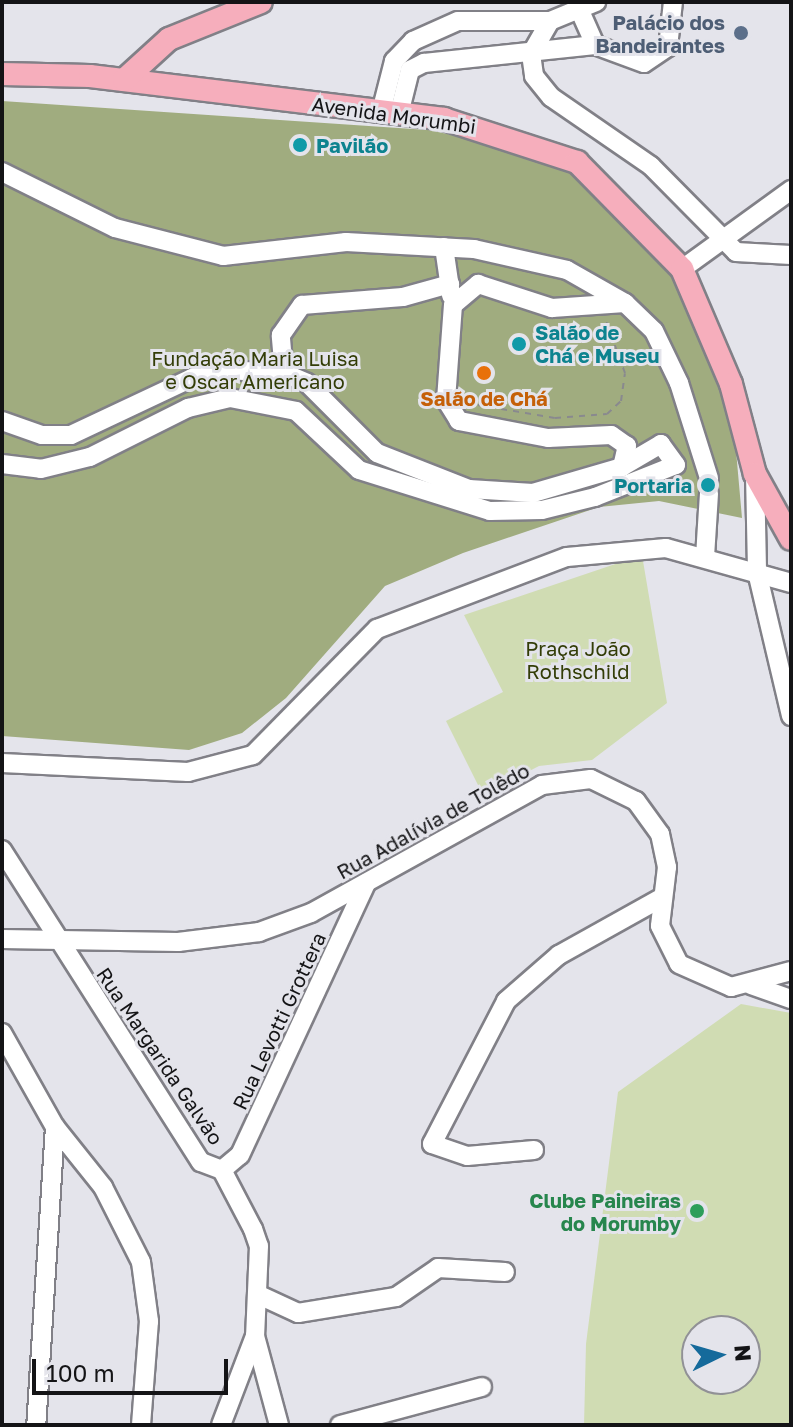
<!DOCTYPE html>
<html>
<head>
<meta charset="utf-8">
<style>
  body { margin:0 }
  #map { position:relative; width:793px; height:1427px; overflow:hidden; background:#e4e4eb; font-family:"Golos Text",sans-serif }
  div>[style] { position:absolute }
  .green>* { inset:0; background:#d0dcb3 }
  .forest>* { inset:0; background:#a0ac7f }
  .path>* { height:2px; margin-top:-1px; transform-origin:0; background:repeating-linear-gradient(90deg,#89898e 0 6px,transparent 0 12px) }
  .roads { filter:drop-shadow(2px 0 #818087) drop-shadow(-2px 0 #818087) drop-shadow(0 2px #818087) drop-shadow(0 -2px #818087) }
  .minor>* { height:18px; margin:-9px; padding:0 9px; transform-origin:9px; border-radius:9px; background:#fff }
  .major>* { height:22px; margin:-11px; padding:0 11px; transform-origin:11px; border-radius:11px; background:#f6aebc }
  .dots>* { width:22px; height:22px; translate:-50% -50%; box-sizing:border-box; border:4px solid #e4e4eb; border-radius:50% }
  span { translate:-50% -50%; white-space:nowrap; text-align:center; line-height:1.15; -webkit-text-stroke:6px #e4e4eb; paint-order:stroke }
  .service-label { font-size:20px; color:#4e5e75; font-weight:700 }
  .right { translate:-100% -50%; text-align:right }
  .street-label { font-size:20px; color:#141416 }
  .culture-label { font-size:20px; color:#0d838f; font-weight:700 }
  .left { translate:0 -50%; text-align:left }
  .park-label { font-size:20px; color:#333d07 }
  .food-label { font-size:20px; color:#c56008; font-weight:700 }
  .leisure-label { font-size:20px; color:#27864d; font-weight:700 }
  .frame { position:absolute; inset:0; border:4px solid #141416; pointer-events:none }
  .north { position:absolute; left:681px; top:1315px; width:80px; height:80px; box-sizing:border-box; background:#e4e4eb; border:2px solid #919196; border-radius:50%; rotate:85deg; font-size:22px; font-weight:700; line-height:32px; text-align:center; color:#141416 }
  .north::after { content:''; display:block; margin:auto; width:28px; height:36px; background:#156a9b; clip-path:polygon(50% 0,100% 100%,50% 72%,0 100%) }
  .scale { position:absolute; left:32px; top:1359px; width:196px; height:36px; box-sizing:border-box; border:4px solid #141416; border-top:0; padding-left:10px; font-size:24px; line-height:28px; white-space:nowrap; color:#141416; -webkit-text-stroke:6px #e4e4eb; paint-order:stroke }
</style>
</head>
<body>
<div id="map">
  <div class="green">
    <i style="clip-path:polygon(642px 555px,667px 703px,592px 760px,539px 766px,483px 795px,446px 721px,503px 692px,464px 615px)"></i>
    <i style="clip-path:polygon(evenodd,741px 1004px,791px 1013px,791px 1425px,584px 1425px,586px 1344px,618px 1092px,741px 1004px,745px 1331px,745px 1379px,697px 1379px,697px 1331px,745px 1331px)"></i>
  </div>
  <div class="forest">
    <i style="clip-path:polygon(2px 101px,428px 130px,531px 151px,585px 182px,693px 296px,734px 428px,742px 518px,659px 501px,599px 507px,463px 553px,385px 586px,286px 698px,242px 733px,189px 750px,2px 736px)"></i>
  </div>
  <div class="path">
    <i style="left:466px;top:403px;width:90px;rotate:9.6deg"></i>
    <i style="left:555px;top:418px;width:52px;rotate:-4.4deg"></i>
    <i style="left:607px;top:414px;width:19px;rotate:-43deg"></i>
    <i style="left:621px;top:401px;width:28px;rotate:-82deg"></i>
    <i style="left:625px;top:373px;width:55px;rotate:-110.1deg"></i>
  </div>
  <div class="roads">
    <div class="minor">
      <i style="left:580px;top:11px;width:37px;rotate:66deg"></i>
      <i style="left:595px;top:45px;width:52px;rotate:20.2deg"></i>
      <i style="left:644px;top:63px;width:29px;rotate:-34deg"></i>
      <i style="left:668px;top:47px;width:45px;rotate:-83.7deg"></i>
      <i style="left:550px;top:21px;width:38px;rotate:120deg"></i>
      <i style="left:531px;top:54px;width:22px;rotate:82deg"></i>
      <i style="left:534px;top:76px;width:27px;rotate:51deg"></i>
      <i style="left:551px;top:97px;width:121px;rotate:34.6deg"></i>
      <i style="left:651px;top:166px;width:121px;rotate:45.3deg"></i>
      <i style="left:736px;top:252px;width:55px;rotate:3.1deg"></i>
      <i style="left:381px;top:112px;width:53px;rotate:-75.7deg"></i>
      <i style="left:394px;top:61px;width:28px;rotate:-46deg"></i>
      <i style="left:413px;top:41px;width:49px;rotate:-24deg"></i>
      <i style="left:458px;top:21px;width:92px"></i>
      <i style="left:550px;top:21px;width:50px;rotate:-22.4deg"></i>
      <i style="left:399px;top:114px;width:45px;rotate:-76deg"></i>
      <i style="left:410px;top:70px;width:16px;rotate:-27deg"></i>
      <i style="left:424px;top:63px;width:172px;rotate:-6deg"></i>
      <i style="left:2px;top:172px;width:126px;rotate:26.4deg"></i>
      <i style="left:115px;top:228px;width:112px;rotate:14.5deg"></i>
      <i style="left:223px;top:256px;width:124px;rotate:-6.5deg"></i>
      <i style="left:346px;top:242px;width:128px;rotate:3.1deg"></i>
      <i style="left:474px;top:249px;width:95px;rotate:12.7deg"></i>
      <i style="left:567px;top:270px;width:67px;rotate:29.6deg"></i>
      <i style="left:625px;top:303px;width:40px;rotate:44deg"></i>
      <i style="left:654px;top:331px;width:58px;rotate:64.3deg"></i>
      <i style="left:679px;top:383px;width:100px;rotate:72.5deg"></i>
      <i style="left:444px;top:247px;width:49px;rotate:81.7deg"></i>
      <i style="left:682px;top:269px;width:135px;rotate:-35.9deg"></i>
      <i style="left:284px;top:373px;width:38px;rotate:-95deg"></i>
      <i style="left:281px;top:335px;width:37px;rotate:-55deg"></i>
      <i style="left:302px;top:305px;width:101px;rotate:-4.5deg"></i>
      <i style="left:403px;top:297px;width:49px;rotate:-15.5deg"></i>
      <i style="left:2px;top:421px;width:42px;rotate:19.3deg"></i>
      <i style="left:42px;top:435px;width:29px"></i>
      <i style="left:71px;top:435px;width:134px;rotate:-25.2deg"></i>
      <i style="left:192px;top:378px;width:33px;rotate:-14deg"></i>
      <i style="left:224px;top:370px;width:60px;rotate:2.9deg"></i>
      <i style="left:284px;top:373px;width:25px;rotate:23deg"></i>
      <i style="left:307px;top:383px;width:99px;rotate:45deg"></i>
      <i style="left:377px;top:453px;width:99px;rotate:21.4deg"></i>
      <i style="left:469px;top:489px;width:64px;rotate:3.6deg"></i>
      <i style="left:533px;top:493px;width:93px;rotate:-16.3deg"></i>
      <i style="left:622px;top:467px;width:22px;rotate:-77deg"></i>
      <i style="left:627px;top:446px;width:19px;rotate:-145deg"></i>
      <i style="left:611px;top:435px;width:63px;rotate:177.3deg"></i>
      <i style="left:548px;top:438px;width:91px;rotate:-169.2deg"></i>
      <i style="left:459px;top:421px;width:25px;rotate:-122deg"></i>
      <i style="left:446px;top:400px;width:95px;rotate:-85.8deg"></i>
      <i style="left:453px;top:305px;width:33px;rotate:-40deg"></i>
      <i style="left:478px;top:284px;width:78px;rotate:18deg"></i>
      <i style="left:552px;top:308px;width:73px;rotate:-3.9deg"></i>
      <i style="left:2px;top:464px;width:39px;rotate:7deg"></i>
      <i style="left:41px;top:469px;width:50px;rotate:-13.8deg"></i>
      <i style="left:90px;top:457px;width:110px;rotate:-26.6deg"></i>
      <i style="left:188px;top:408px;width:43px;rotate:-13.4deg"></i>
      <i style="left:230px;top:398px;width:67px;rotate:11.1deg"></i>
      <i style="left:296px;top:411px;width:86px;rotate:43.1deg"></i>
      <i style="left:359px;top:470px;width:137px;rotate:17.4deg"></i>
      <i style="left:490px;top:511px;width:52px;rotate:-1.1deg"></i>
      <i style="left:542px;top:510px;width:55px;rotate:-13.8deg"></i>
      <i style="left:595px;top:497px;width:87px;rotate:-21.6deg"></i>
      <i style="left:676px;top:465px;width:26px;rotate:-126deg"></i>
      <i style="left:661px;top:444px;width:45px;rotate:149.5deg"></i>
      <i style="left:755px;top:474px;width:98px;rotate:88.8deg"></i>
      <i style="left:757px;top:572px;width:148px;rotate:76.7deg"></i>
      <i style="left:705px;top:557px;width:64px;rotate:-86.4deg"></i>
      <i style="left:2px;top:763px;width:186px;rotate:2.8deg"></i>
      <i style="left:188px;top:772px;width:67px;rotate:-14.7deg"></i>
      <i style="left:253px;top:755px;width:177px;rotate:-45.5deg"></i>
      <i style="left:377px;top:629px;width:203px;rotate:-20.8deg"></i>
      <i style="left:567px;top:557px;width:99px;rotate:-5.2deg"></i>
      <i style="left:666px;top:548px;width:130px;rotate:15.6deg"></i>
      <i style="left:2px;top:850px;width:370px;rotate:57.5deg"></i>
      <i style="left:201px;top:1162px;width:22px;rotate:21deg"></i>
      <i style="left:222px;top:1170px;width:67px;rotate:62.3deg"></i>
      <i style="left:253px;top:1229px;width:18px;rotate:71deg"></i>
      <i style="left:259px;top:1246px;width:90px;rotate:92.5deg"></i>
      <i style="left:255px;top:1336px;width:95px;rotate:110.9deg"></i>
      <i style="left:2px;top:939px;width:176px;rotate:1deg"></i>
      <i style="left:178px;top:942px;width:82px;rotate:-7deg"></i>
      <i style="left:259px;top:932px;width:55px;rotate:-20.1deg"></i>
      <i style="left:311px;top:913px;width:264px;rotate:-29deg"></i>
      <i style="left:542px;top:785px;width:49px;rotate:-7deg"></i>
      <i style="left:591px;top:779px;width:50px;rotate:26.1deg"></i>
      <i style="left:636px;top:801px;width:41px;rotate:54deg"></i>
      <i style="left:660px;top:834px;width:34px;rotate:78deg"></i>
      <i style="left:667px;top:867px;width:59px;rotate:96.8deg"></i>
      <i style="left:660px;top:926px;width:42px;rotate:63.4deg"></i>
      <i style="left:679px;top:964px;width:57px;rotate:23.9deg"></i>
      <i style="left:731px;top:987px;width:62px;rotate:-14.9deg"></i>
      <i style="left:751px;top:985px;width:42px;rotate:19.3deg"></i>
      <i style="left:2px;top:1033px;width:108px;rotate:60.6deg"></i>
      <i style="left:55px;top:1127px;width:299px;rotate:93.6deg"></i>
      <i style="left:55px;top:1127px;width:77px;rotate:51.3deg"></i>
      <i style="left:103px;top:1187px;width:84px;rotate:63.1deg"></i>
      <i style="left:141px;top:1262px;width:60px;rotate:82.3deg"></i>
      <i style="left:149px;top:1321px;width:104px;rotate:94.4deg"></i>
      <i style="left:534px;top:1150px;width:67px;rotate:174.9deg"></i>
      <i style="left:467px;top:1156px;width:37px;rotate:-161deg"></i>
      <i style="left:432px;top:1144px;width:161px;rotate:-62.6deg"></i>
      <i style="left:506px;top:1001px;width:70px;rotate:-41deg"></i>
      <i style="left:559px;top:955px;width:117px;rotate:-29.2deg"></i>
      <i style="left:222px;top:1170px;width:23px;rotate:-40deg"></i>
      <i style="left:240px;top:1155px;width:300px;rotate:-65.1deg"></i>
      <i style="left:259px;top:1295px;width:43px;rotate:24.8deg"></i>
      <i style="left:298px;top:1313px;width:99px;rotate:-9.3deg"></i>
      <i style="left:396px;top:1297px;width:51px;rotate:-34.6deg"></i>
      <i style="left:438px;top:1268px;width:67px;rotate:3.4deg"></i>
      <i style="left:255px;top:1336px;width:92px;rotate:74.9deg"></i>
      <i style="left:340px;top:1425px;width:147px;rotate:-15deg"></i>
    </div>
    <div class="major">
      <i style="left:2px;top:74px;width:88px;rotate:1.3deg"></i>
      <i style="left:90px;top:76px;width:357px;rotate:6.9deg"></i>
      <i style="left:444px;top:119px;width:140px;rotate:17.9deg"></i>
      <i style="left:577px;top:162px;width:150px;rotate:45.5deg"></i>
      <i style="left:682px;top:269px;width:125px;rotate:66.9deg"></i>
      <i style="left:731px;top:384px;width:93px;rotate:75.1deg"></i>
      <i style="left:755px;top:474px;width:74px;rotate:61deg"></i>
      <i style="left:124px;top:80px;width:61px;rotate:-42.3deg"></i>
      <i style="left:169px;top:39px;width:99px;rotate:-21.9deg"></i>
    </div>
  </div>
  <div class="dots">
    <i style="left:741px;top:33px;background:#5c6f8a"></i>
    <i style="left:300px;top:145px;background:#0f9aa8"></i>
    <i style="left:519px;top:344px;background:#0f9aa8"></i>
    <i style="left:484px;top:373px;background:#e8710a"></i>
    <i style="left:708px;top:485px;background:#0f9aa8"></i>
    <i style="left:697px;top:1211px;background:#2e9e5b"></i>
  </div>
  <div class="service-label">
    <span class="right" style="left:725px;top:34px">Palácio dos<br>Bandeirantes</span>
  </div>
  <div class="street-label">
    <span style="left:394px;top:115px;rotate:8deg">Avenida Morumbi</span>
    <span style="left:433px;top:821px;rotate:-29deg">Rua Adalívia de Tolêdo</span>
    <span style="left:279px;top:1021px;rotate:-65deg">Rua Levotti Grottera</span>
    <span style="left:160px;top:1056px;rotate:56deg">Rua Margarida Galvão</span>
  </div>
  <div class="culture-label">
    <span class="left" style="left:316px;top:145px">Pavilão</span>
    <span class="left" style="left:535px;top:344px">Salão de<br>Chá e Museu</span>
    <span class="right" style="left:692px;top:485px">Portaria</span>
  </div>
  <div class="park-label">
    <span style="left:255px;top:370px">Fundação Maria Luisa<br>e Oscar Americano</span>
    <span style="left:578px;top:660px">Praça João<br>Rothschild</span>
  </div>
  <div class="food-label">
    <span style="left:484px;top:398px">Salão de Chá</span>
  </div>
  <div class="leisure-label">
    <span class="right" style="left:681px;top:1212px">Clube Paineiras<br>do Morumby</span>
  </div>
  <div class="frame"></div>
  <div class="north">N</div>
  <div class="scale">100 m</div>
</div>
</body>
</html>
